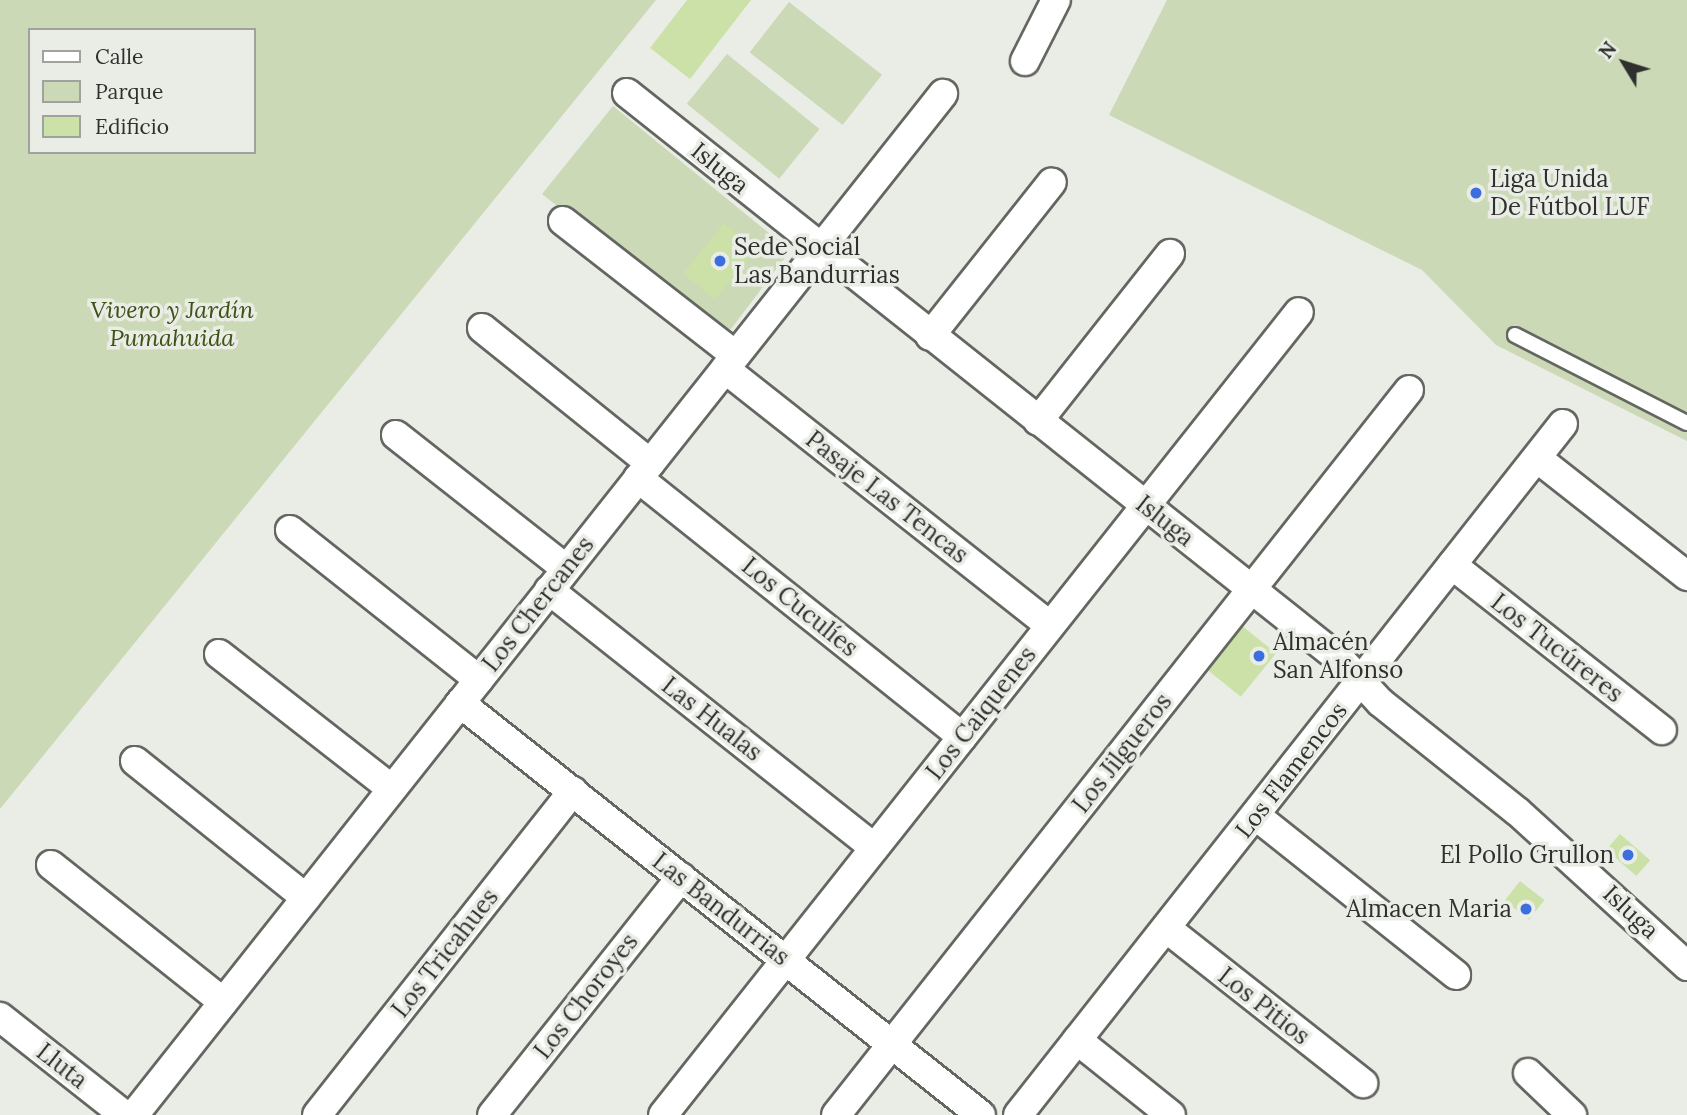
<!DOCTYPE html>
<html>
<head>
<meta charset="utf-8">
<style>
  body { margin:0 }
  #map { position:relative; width:1687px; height:1115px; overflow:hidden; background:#eaede6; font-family:Lora,serif }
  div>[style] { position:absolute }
  .green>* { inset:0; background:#cbd9b6; transform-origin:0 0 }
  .building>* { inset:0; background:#cbe1a7; transform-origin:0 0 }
  .roads { filter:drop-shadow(2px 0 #646761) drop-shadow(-2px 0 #646761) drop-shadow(0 2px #646761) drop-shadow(0 -2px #646761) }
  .lane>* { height:14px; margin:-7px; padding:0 7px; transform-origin:7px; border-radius:7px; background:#fff }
  .street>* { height:28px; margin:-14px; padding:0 14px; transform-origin:14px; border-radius:14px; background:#fff }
  .dots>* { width:19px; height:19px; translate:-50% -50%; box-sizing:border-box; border:4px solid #eaede6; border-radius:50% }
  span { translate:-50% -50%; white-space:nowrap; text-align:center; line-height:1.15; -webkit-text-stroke:7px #eaede6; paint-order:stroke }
  .street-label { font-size:24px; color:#30312f }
  .poi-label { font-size:24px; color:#30312f }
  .left { translate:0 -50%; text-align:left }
  .right { translate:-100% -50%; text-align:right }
  .park-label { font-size:24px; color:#405316; font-style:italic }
  .legend { position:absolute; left:28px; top:28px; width:228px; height:126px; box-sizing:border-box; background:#eaede6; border:2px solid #a0a29d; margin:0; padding:9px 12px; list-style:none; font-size:21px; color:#30312f }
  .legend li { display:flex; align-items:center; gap:14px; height:35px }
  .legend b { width:35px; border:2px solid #a0a29d }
  .north { position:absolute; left:1589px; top:28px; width:70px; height:70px; -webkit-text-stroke:5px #eaede6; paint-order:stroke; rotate:308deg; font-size:19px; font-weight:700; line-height:28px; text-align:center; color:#30312f }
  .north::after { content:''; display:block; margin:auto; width:24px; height:32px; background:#30312f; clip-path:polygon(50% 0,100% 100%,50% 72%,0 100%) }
</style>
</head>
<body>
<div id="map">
  <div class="green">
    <i style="clip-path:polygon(evenodd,0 0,656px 0,0 809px,0 0,30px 30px,254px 30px,254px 152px,30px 152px,30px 30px)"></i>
    <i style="clip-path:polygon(1167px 0,1687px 0,1687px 441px,1496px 345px,1422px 270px,1109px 115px)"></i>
    <i style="left:789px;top:2px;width:118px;height:64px;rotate:38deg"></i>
    <i style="left:727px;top:54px;width:119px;height:64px;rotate:39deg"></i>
    <i style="clip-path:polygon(613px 106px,780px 242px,787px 255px,731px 329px,710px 326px,542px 194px)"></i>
  </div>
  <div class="building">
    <i style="clip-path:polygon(687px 0,751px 0,690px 79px,650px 48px)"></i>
    <i style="left:724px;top:223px;width:41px;height:65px;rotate:39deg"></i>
    <i style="left:1241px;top:625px;width:45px;height:56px;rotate:39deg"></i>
    <i style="left:1620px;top:834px;width:40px;height:21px;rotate:41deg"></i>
    <i style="left:1520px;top:881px;width:31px;height:25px;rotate:38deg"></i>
  </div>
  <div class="roads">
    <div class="lane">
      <i style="left:1515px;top:335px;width:193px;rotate:27.1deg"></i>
    </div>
    <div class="street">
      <i style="left:1025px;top:61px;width:68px;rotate:-63.1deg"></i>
      <i style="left:627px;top:93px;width:913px;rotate:38.46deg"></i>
      <i style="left:1342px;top:661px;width:56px;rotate:47.2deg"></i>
      <i style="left:1380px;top:702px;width:176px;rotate:38.6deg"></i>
      <i style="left:1518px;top:812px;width:229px;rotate:42.3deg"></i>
      <i style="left:563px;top:221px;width:218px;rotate:37.9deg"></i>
      <i style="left:482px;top:328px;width:216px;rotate:38.8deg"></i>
      <i style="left:930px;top:336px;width:196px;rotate:-51.6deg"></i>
      <i style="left:725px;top:369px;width:414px;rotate:38.3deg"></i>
      <i style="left:1038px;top:421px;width:213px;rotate:-51.7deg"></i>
      <i style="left:396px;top:435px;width:216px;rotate:38.2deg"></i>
      <i style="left:1537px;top:458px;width:191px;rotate:38.2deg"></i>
      <i style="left:638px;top:478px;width:415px;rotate:38.6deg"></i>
      <i style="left:290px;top:530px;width:241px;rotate:38.4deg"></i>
      <i style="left:1452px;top:565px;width:267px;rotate:38.2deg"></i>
      <i style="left:549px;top:590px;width:415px;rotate:38.4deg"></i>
      <i style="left:219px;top:654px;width:219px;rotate:38deg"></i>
      <i style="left:460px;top:703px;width:664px;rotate:38.34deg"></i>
      <i style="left:135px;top:761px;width:219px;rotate:38.7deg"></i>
      <i style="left:1255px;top:815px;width:257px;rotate:38.5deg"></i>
      <i style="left:51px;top:865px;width:220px;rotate:38.5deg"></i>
      <i style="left:1166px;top:928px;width:251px;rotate:38.2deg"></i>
      <i style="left:0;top:1017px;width:158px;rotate:38.3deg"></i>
      <i style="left:1077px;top:1040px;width:120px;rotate:38.6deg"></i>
      <i style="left:1528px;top:1073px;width:61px;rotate:43.7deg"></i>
      <i style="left:134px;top:1115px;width:1303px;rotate:-51.61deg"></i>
      <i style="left:317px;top:1115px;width:413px;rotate:-51.7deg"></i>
      <i style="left:492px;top:1115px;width:304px;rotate:-51.5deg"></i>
      <i style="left:663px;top:1115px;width:1024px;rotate:-51.62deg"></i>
      <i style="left:836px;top:1115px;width:924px;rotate:-51.68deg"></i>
      <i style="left:1018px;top:1115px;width:880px;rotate:-51.74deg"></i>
    </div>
  </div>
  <div class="dots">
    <i style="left:1476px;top:193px;background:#3d6ede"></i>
    <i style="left:720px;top:261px;background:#3d6ede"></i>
    <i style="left:1259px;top:656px;background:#3d6ede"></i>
    <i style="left:1628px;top:855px;background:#3d6ede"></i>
    <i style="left:1526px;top:909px;background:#3d6ede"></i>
  </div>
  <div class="street-label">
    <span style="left:720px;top:168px;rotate:39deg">Isluga</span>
    <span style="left:887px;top:497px;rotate:38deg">Pasaje Las Tencas</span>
    <span style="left:1165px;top:521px;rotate:38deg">Isluga</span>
    <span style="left:538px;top:604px;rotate:-52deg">Los Chercanes</span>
    <span style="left:800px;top:607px;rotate:39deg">Los Cuculíes</span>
    <span style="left:1557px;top:648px;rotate:38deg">Los Tucúreres</span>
    <span style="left:981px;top:713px;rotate:-52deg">Los Caiquenes</span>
    <span style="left:712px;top:719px;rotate:38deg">Las Hualas</span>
    <span style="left:1122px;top:753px;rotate:-52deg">Los Jilgueros</span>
    <span style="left:1291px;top:770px;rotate:-52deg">Los Flamencos</span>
    <span style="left:721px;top:909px;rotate:38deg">Las Bandurrias</span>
    <span style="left:1631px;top:912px;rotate:43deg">Isluga</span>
    <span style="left:445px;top:953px;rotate:-52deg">Los Tricahues</span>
    <span style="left:586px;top:996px;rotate:-52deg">Los Choroyes</span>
    <span style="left:1264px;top:1006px;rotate:38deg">Los Pitios</span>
    <span style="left:62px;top:1066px;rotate:38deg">Lluta</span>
  </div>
  <div class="poi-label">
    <span class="left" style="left:1490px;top:193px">Liga Unida<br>De Fútbol LUF</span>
    <span class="left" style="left:734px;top:261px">Sede Social<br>Las Bandurrias</span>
    <span class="left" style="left:1273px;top:656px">Almacén<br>San Alfonso</span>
    <span class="right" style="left:1614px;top:855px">El Pollo Grullon</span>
    <span class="right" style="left:1512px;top:909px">Almacen Maria</span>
  </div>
  <div class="park-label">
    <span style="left:172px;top:324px">Vivero y Jardín<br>Pumahuida</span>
  </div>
  <ul class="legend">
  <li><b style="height:9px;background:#fff"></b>Calle</li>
  <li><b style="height:19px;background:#cbd9b6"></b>Parque</li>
  <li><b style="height:19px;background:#cbe1a7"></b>Edificio</li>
  </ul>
  <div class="north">N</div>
</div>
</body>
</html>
